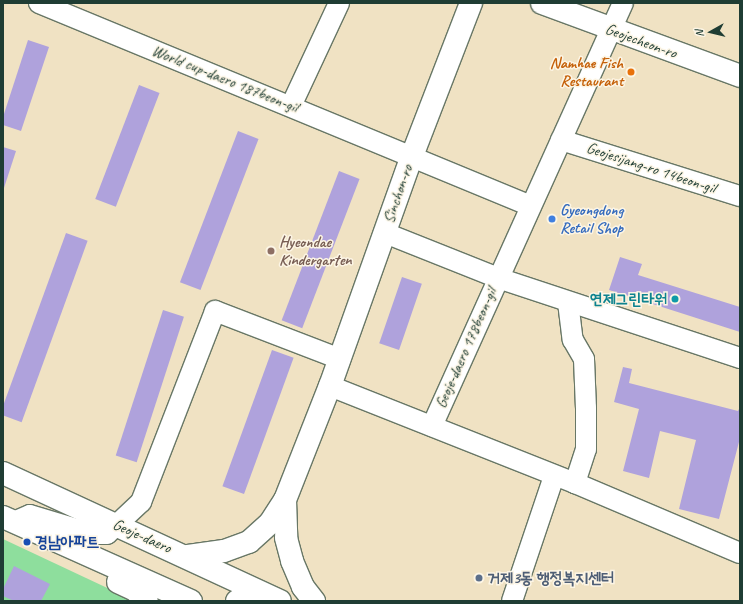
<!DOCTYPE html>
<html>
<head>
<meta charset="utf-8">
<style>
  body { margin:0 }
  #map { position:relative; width:743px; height:604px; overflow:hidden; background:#f0e2c3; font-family:Caveat,"Poor Story",sans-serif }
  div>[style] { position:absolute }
  .green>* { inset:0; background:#8ede9d }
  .building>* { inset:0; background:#afa2dc; transform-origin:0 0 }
  .roads { filter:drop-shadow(1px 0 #687766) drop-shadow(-1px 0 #687766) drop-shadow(0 1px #687766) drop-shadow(0 -1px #687766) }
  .minor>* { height:20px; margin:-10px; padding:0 10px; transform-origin:10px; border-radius:10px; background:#fff }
  .major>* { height:22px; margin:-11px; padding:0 11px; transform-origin:11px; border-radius:11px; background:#fff }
  .dots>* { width:11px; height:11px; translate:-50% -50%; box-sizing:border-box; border:2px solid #fcf5e5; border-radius:50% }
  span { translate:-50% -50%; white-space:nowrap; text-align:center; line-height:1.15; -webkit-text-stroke:3px #fcf5e5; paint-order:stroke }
  .street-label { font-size:16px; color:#1f3d34 }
  .food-label { font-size:16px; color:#c56008; font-weight:700 }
  .right { translate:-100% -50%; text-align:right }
  .shop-label { font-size:16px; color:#366cbe; font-weight:700 }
  .left { translate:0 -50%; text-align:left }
  .education-label { font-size:16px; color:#785e54; font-weight:700 }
  .culture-label { font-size:16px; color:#0d838f; font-weight:700 }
  .transit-label { font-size:16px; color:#164399; font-weight:700 }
  .service-label { font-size:16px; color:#4e5e75; font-weight:700 }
  .frame { position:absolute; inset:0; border:4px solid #1f3d34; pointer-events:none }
  .north { position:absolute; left:691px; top:12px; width:40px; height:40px; -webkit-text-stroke:3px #fcf5e5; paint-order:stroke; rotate:262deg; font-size:11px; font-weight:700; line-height:16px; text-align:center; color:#1f3d34 }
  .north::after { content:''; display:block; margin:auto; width:14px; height:18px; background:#1f3d34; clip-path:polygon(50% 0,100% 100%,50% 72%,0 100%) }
</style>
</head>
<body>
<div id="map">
  <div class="green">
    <i style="clip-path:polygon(3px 539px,135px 601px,3px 601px)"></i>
  </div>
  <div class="building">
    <i style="clip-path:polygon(28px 40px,49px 47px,21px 131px,3px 125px,3px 117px)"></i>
    <i style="left:139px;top:85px;width:22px;height:122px;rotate:21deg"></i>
    <i style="left:238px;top:131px;width:22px;height:162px;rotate:21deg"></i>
    <i style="clip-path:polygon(3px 147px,16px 151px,3px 191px)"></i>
    <i style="left:339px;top:171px;width:22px;height:160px;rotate:21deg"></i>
    <i style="left:66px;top:233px;width:23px;height:193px;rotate:20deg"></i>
    <i style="clip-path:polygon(620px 257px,642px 264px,638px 275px,740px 307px,740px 332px,609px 290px)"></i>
    <i style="left:402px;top:277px;width:21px;height:70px;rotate:19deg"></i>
    <i style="left:163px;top:310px;width:22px;height:153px;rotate:18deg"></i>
    <i style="left:272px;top:350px;width:23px;height:145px;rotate:20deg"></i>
    <i style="clip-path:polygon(623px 367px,632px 369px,629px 383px,738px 411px,740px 407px,740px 438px,719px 519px,679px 509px,696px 440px,660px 431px,649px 478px,623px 471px,639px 409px,614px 402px)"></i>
    <i style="clip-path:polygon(14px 566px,50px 584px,41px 601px,14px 601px,3px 596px,3px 589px)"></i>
  </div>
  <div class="roads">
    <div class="minor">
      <i style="left:39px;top:3px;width:532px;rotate:22.42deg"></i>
      <i style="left:291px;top:106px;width:114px;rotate:-65deg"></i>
      <i style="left:561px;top:140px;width:188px;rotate:17.4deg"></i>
      <i style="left:385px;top:233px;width:122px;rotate:21.7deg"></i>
      <i style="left:498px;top:278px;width:255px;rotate:18.3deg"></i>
      <i style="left:568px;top:302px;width:38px;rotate:83deg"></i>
      <i style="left:573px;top:340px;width:22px;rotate:60deg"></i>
      <i style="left:584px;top:359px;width:49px;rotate:87.7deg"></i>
      <i style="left:586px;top:408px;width:41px;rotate:90deg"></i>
      <i style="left:586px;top:449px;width:36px;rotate:108deg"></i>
      <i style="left:330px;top:386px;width:264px;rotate:21.6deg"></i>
      <i style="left:575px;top:483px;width:179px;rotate:23deg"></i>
      <i style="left:432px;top:426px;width:464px;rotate:-65.7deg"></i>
      <i style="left:14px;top:522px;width:17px;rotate:-24deg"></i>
      <i style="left:30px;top:515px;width:66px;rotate:16.8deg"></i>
      <i style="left:93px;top:534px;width:14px"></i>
      <i style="left:107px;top:534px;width:47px;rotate:-43.3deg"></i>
      <i style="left:141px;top:502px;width:205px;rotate:-68.8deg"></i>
      <i style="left:215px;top:311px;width:134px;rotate:21deg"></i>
      <i style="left:512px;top:601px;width:132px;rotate:-71.4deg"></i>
    </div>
    <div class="major">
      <i style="left:542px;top:3px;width:211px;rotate:20.2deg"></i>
      <i style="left:3px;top:473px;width:305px;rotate:24.8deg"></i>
      <i style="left:285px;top:500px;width:38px;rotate:88deg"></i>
      <i style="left:286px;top:538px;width:24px;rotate:75deg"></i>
      <i style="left:292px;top:561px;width:28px;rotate:67deg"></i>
      <i style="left:303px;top:587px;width:18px;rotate:52deg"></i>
      <i style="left:3px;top:517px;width:206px;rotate:24.1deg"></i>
      <i style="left:188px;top:556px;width:36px;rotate:-8deg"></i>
      <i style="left:224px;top:551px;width:27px;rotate:-20deg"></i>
      <i style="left:249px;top:542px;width:28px;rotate:-42deg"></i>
      <i style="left:270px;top:523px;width:27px;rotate:-57deg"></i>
      <i style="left:285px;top:500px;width:123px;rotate:-68.5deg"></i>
      <i style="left:330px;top:386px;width:244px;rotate:-70.4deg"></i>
      <i style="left:412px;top:156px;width:164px;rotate:-68.9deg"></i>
      <i style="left:118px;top:582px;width:19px;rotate:25deg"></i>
      <i style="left:135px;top:590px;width:16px;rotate:43deg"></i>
      <i style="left:237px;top:601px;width:35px;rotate:-3deg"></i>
    </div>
  </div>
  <div class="dots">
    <i style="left:631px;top:72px;background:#e8710a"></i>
    <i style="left:552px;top:219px;background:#3f7fe0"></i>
    <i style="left:271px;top:251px;background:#8d6e63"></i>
    <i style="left:675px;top:299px;background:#0f9aa8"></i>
    <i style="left:27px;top:542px;background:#1a4fb4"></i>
    <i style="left:479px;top:578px;background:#5c6f8a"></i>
  </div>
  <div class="street-label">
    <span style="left:641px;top:41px;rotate:20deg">Geojecheon-ro</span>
    <span style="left:225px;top:79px;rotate:22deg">World cup-daero 187beon-gil</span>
    <span style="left:651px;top:168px;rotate:18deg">Geojesijang-ro 14beon-gil</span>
    <span style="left:398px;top:194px;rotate:-71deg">Sinchon-ro</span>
    <span style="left:466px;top:348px;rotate:-66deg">Geoje-daero 178beon-gil</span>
    <span style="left:142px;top:536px;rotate:24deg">Geoje-daero</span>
  </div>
  <div class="food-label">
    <span class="right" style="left:623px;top:72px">Namhae Fish<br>Restaurant</span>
  </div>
  <div class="shop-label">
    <span class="left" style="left:560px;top:219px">Gyeongdong<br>Retail Shop</span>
  </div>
  <div class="education-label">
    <span class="left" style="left:279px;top:251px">Hyeondae<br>Kindergarten</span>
  </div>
  <div class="culture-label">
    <span class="right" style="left:667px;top:299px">연제그린타워</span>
  </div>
  <div class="transit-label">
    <span class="left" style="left:35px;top:542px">경남아파트</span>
  </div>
  <div class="service-label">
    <span class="left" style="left:487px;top:578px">거제3동 행정복지센터</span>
  </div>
  <div class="frame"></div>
  <div class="north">N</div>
</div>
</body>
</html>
